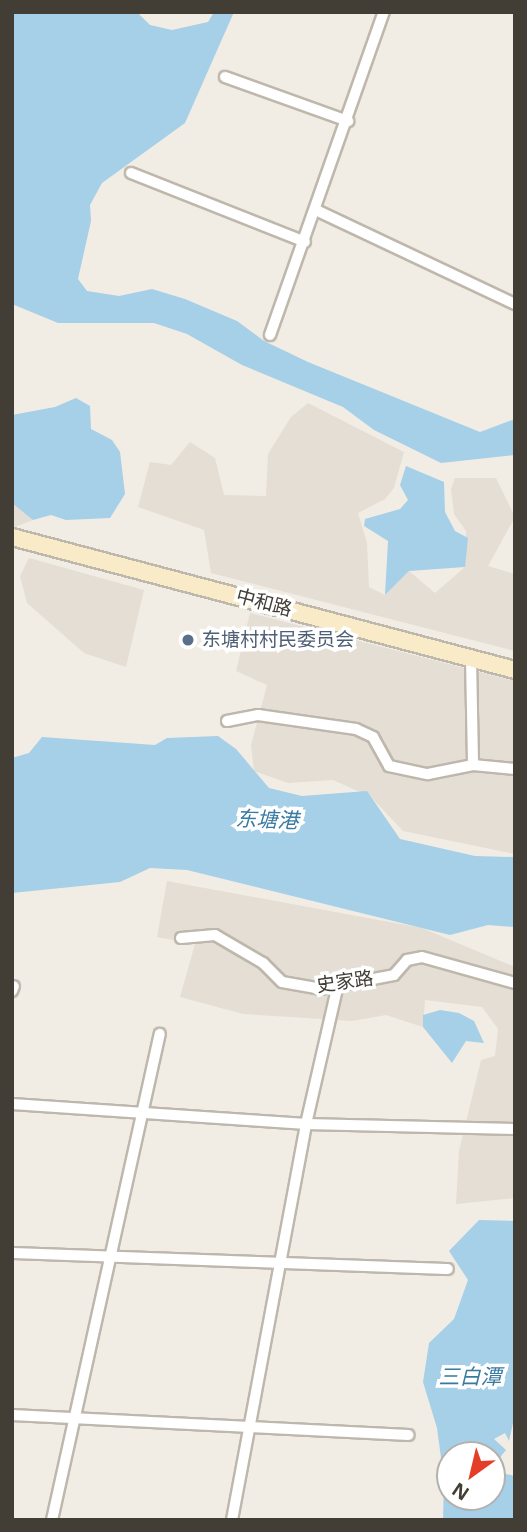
<!DOCTYPE html>
<html>
<head>
<meta charset="utf-8">
<style>
  body { margin:0 }
  #map { position:relative; width:527px; height:1532px; overflow:hidden; background:#f1ede5; font-family:"Open Sans","Noto Sans SC",sans-serif }
  div>[style] { position:absolute }
  .residential>* { inset:0; background:#e4ded4 }
  .water>* { inset:0; background:#a6cfe8 }
  .roads { filter:drop-shadow(2px 0 #beb7ac) drop-shadow(-2px 0 #beb7ac) drop-shadow(0 2px #beb7ac) drop-shadow(0 -2px #beb7ac) }
  .street>* { height:10px; margin:-5px; padding:0 5px; transform-origin:5px; border-radius:5px; background:#fff }
  .secondary>* { height:16px; margin:-8px; padding:0 8px; transform-origin:8px; border-radius:8px; background:#f9ebc7 }
  .dots>* { width:19px; height:19px; translate:-50% -50%; box-sizing:border-box; border:4px solid #fff; border-radius:50% }
  span { translate:-50% -50%; white-space:nowrap; text-align:center; line-height:1.15; -webkit-text-stroke:7px #fff; paint-order:stroke }
  .street-label { font-size:19px; color:#423d35 }
  .service-label { font-size:19px; color:#4e5e75 }
  .left { translate:0 -50%; text-align:left }
  .water-label { font-size:21px; color:#397aa3; font-style:italic }
  .frame { position:absolute; inset:0; border:14px solid #423d35; pointer-events:none }
  .north { position:absolute; left:436px; top:1441px; width:70px; height:70px; box-sizing:border-box; background:#fff; border:2px solid #b3b1ae; border-radius:50%; rotate:214deg; font-size:19px; font-weight:700; line-height:28px; text-align:center; color:#423d35 }
  .north::after { content:''; display:block; margin:auto; width:24px; height:32px; background:#e53e28; clip-path:polygon(50% 0,100% 100%,50% 72%,0 100%) }
</style>
</head>
<body>
<div id="map">
  <div class="residential">
    <i style="clip-path:polygon(308px 403px,404px 452px,394px 488px,385px 499px,358px 513px,367px 543px,369px 587px,385px 595px,409px 571px,435px 593px,465px 567px,466px 531px,454px 514px,451px 489px,455px 478px,496px 478px,515px 517px,488px 566px,515px 574px,515px 651px,211px 573px,204px 530px,138px 507px,150px 462px,171px 465px,190px 442px,215px 458px,224px 495px,266px 496px,268px 454px,291px 417px)"></i>
    <i style="clip-path:polygon(12px 501px,33px 520px,12px 528px)"></i>
    <i style="clip-path:polygon(29px 558px,144px 590px,126px 667px,84px 653px,27px 603px,20px 576px)"></i>
    <i style="clip-path:polygon(250px 613px,515px 681px,515px 854px,403px 831px,371px 797px,333px 780px,288px 783px,254px 771px,251px 745px,267px 685px,236px 671px)"></i>
    <i style="clip-path:polygon(167px 881px,422px 928px,515px 967px,515px 1198px,456px 1204px,459px 1151px,481px 1060px,495px 1056px,498px 1029px,482px 1007px,425px 1000px,423px 1027px,386px 1015px,352px 1021px,243px 1014px,180px 997px,195px 944px,157px 937px)"></i>
  </div>
  <div class="water">
    <i style="clip-path:polygon(12px 12px,137px 12px,150px 25px,172px 30px,208px 22px,214px 12px,234px 12px,185px 123px,102px 183px,90px 205px,91px 221px,78px 279px,87px 291px,119px 296px,152px 289px,185px 299px,237px 321px,264px 341px,308px 362px,480px 432px,515px 419px,515px 455px,441px 463px,374px 430px,343px 407px,242px 365px,187px 334px,154px 323px,58px 323px,12px 304px)"></i>
    <i style="clip-path:polygon(76px 398px,90px 406px,91px 429px,112px 440px,120px 452px,125px 494px,110px 518px,66px 520px,51px 515px,33px 520px,12px 503px,12px 415px,55px 407px)"></i>
    <i style="clip-path:polygon(406px 466px,444px 482px,445px 512px,455px 531px,468px 538px,465px 567px,409px 571px,385px 595px,388px 541px,364px 526px,365px 519px,400px 509px,408px 500px,400px 485px)"></i>
    <i style="clip-path:polygon(218px 736px,236px 749px,269px 788px,302px 796px,367px 791px,400px 839px,475px 856px,515px 857px,515px 927px,488px 925px,450px 935px,187px 870px,150px 868px,120px 882px,12px 893px,12px 758px,29px 753px,42px 737px,155px 745px,167px 738px)"></i>
    <i style="clip-path:polygon(440px 1010px,459px 1013px,474px 1021px,484px 1043px,466px 1041px,452px 1063px,423px 1027px,423px 1015px)"></i>
    <i style="clip-path:polygon(479px 1220px,515px 1221px,515px 1414px,509px 1441px,505px 1433px,494px 1439px,506px 1450px,492px 1467px,492px 1455px,450px 1455px,450px 1497px,492px 1497px,492px 1470px,514px 1476px,515px 1520px,443px 1520px,444px 1480px,437px 1428px,423px 1382px,429px 1343px,454px 1319px,468px 1280px,449px 1251px)"></i>
  </div>
  <div class="roads">
    <div class="street">
      <i style="left:225px;top:77px;width:131px;rotate:19.7deg"></i>
      <i style="left:131px;top:173px;width:187px;rotate:21.6deg"></i>
      <i style="left:318px;top:211px;width:218px;rotate:25.3deg"></i>
      <i style="left:270px;top:335px;width:343px;rotate:-70.6deg"></i>
      <i style="left:471px;top:658px;width:107px;rotate:88.9deg"></i>
      <i style="left:227px;top:721px;width:32px;rotate:-11deg"></i>
      <i style="left:258px;top:715px;width:99px;rotate:8.1deg"></i>
      <i style="left:356px;top:729px;width:19px;rotate:25deg"></i>
      <i style="left:373px;top:737px;width:33px;rotate:61deg"></i>
      <i style="left:389px;top:766px;width:40px;rotate:12deg"></i>
      <i style="left:428px;top:774px;width:46px;rotate:-11.3deg"></i>
      <i style="left:473px;top:765px;width:42px;rotate:5.4deg"></i>
      <i style="left:181px;top:938px;width:34px;rotate:-5deg"></i>
      <i style="left:215px;top:935px;width:56px;rotate:30.3deg"></i>
      <i style="left:263px;top:963px;width:27px;rotate:45deg"></i>
      <i style="left:282px;top:982px;width:39px;rotate:10deg"></i>
      <i style="left:320px;top:989px;width:75px;rotate:-10.7deg"></i>
      <i style="left:394px;top:975px;width:20px;rotate:-49deg"></i>
      <i style="left:407px;top:960px;width:15px;rotate:-11deg"></i>
      <i style="left:422px;top:957px;width:97px;rotate:15.6deg"></i>
      <i style="left:12px;top:991px;width:5px;rotate:-68deg"></i>
      <i style="left:12px;top:1104px;width:295px;rotate:3.9deg"></i>
      <i style="left:306px;top:1124px;width:209px;rotate:1.4deg"></i>
      <i style="left:12px;top:1253px;width:436px;rotate:2.1deg"></i>
      <i style="left:12px;top:1415px;width:397px;rotate:2.9deg"></i>
      <i style="left:52px;top:1520px;width:498px;rotate:-77.5deg"></i>
      <i style="left:232px;top:1520px;width:403px;rotate:-79.4deg"></i>
      <i style="left:306px;top:1124px;width:144px;rotate:-77.1deg"></i>
    </div>
    <div class="secondary">
      <i style="left:12px;top:537px;width:520px;rotate:14.81deg"></i>
    </div>
  </div>
  <div class="dots">
    <i style="left:188px;top:640px;background:#5c6f8a"></i>
  </div>
  <div class="street-label">
    <span style="left:264px;top:603px;rotate:15deg">中和路</span>
    <span style="left:345px;top:982px;rotate:-8deg">史家路</span>
  </div>
  <div class="service-label">
    <span class="left" style="left:202px;top:640px">东塘村村民委员会</span>
  </div>
  <div class="water-label">
    <span style="left:267px;top:819px;rotate:2deg">东塘港</span>
    <span style="left:470px;top:1376px">三白潭</span>
  </div>
  <div class="frame"></div>
  <div class="north">N</div>
</div>
</body>
</html>
